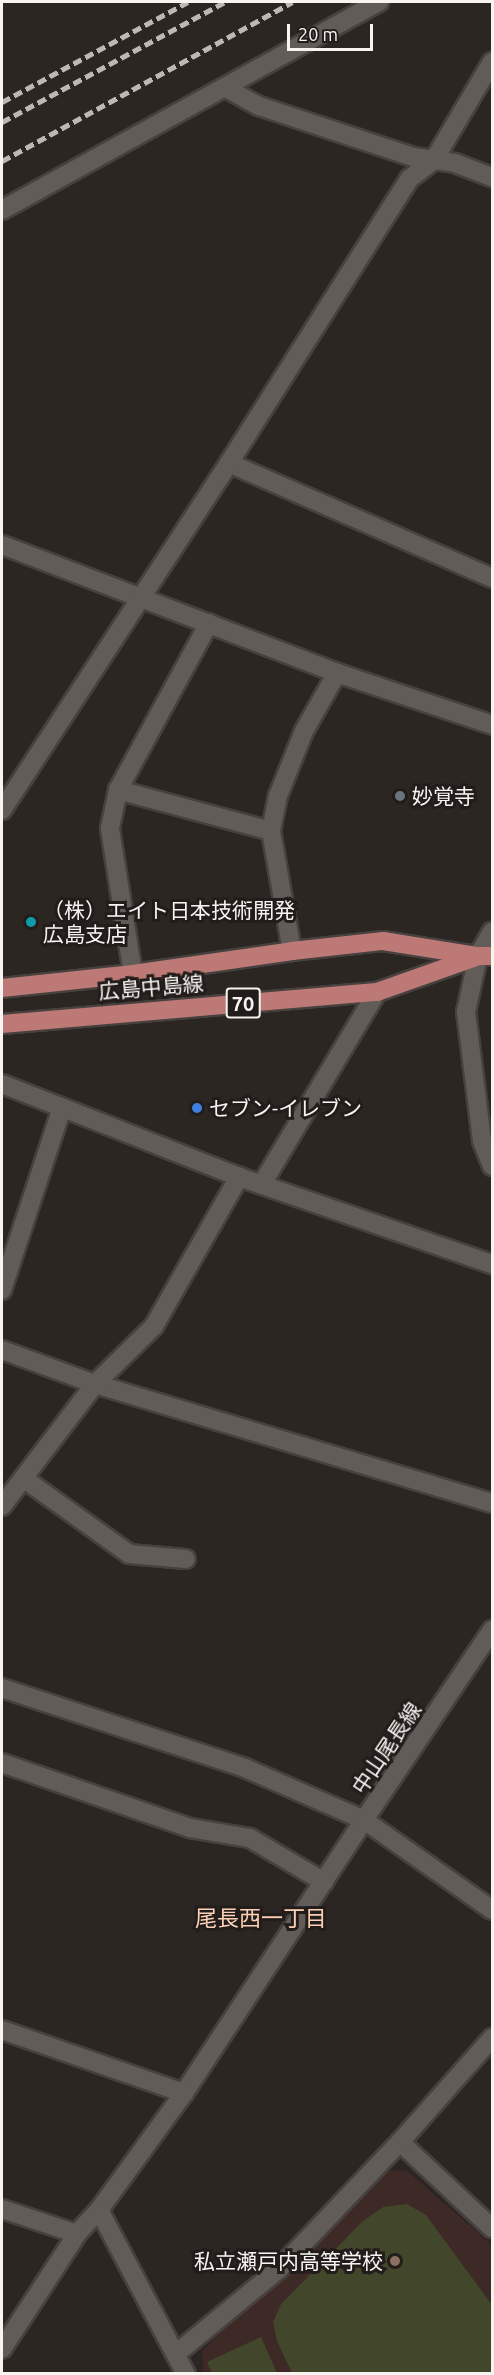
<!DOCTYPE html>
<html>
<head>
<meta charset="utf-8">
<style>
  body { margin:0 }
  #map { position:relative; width:494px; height:2375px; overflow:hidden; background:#2c2623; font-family:Ubuntu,"Noto Sans JP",sans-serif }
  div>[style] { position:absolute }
  .education>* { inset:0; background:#3d2926 }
  .green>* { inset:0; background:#42462b }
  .roads { filter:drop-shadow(2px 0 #46413f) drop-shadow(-2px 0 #46413f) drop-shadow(0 2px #46413f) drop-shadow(0 -2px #46413f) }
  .street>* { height:18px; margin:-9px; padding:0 9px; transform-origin:9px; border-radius:9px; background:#625c58 }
  .secondary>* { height:18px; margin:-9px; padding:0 9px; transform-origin:9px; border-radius:9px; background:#625c58 }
  .primary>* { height:18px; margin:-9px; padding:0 9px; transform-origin:9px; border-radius:9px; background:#bd7975 }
  .rail>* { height:4.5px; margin-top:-2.25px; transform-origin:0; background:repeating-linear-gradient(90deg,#bcb8b5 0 9px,transparent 0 13.5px) }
  .dots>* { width:16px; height:16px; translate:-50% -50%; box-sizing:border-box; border:3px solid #221d1a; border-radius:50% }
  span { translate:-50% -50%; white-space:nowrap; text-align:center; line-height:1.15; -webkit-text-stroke:6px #221d1a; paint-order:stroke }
  .shield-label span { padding:2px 4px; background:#221d1a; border:2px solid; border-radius:4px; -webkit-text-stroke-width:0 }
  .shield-label { font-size:20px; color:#f8f4f2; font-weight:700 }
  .poi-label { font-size:21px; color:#f8f4f2 }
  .left { translate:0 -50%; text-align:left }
  .right { translate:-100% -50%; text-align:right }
  .street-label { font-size:21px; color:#f8f4f2 }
  .neighbourhood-label { font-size:22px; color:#fcd0b7 }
  .frame { position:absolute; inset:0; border:3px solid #f8f4f2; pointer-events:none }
  .scale { position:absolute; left:287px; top:24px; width:86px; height:27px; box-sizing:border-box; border:3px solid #f8f4f2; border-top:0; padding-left:8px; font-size:18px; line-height:21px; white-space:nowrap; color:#f8f4f2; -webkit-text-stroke:4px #221d1a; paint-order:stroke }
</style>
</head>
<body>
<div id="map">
  <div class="education">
    <i style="clip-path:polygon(406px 2170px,492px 2245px,492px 2373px,203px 2374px,202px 2351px,387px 2171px)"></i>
  </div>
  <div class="green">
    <i style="clip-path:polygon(407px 2204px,426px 2215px,492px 2305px,492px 2373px,292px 2373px,277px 2341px,273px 2322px,281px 2304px,363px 2221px,383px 2207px)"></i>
    <i style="clip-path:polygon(261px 2337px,277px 2373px,212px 2373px,207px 2362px)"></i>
  </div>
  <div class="roads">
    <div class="street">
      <i style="left:226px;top:88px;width:38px;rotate:29deg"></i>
      <i style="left:259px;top:106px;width:162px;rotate:18.3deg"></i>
      <i style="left:413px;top:157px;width:42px;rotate:8.1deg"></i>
      <i style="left:455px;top:163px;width:40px;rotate:21deg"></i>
      <i style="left:2px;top:210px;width:431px;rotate:-28.9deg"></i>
      <i style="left:229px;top:463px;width:287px;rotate:23.6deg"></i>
      <i style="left:2px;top:545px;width:359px;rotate:20.9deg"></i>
      <i style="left:337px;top:673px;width:163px;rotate:18.5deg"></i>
      <i style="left:118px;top:790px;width:158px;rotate:15deg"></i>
      <i style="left:2px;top:810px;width:415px;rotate:-56.8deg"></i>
      <i style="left:229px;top:463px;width:336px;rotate:-57.6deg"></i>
      <i style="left:409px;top:179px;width:31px;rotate:-37deg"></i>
      <i style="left:434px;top:160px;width:114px;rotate:-59.4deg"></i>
      <i style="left:292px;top:951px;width:122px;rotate:-99.9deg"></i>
      <i style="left:271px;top:831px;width:36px;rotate:-79deg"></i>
      <i style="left:278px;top:796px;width:70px;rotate:-68.2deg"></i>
      <i style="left:304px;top:731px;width:67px;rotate:-60.4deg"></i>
      <i style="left:478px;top:956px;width:57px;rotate:102.1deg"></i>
      <i style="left:466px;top:1012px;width:130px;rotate:82.9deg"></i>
      <i style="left:482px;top:1141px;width:27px;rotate:68deg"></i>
      <i style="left:133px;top:974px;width:148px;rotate:-99deg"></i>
      <i style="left:110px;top:828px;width:39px;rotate:-78deg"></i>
      <i style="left:118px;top:790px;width:190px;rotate:-61.4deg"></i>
      <i style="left:2px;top:1084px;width:255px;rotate:21.4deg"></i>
      <i style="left:239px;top:1177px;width:268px;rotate:19deg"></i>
      <i style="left:262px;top:1184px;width:224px;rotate:-59.1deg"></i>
      <i style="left:2px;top:1290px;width:192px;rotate:-71.8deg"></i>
      <i style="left:2px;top:1350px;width:99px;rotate:20.1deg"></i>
      <i style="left:95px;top:1384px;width:414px;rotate:16.7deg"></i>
      <i style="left:23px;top:1478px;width:130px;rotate:35.6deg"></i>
      <i style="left:129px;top:1554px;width:57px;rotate:5deg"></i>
      <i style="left:2px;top:1506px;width:153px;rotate:-52.7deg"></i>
      <i style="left:95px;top:1384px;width:83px;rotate:-44.5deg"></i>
      <i style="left:154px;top:1326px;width:172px;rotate:-60.3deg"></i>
      <i style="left:2px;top:1688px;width:256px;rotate:18.2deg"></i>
      <i style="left:245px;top:1768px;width:130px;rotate:23.6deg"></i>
      <i style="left:364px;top:1820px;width:327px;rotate:123.4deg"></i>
      <i style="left:184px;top:2093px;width:145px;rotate:126deg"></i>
      <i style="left:99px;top:2210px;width:33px;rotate:133deg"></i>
      <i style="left:77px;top:2234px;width:137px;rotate:123.1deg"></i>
      <i style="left:2px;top:1763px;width:199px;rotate:19.1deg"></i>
      <i style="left:190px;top:1828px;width:61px;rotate:9.5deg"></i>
      <i style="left:250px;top:1838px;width:86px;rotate:30.7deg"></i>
      <i style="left:2px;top:2030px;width:193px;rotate:19.1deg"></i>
      <i style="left:400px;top:2142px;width:126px;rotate:43.1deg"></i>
      <i style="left:2px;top:2209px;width:79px;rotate:18.4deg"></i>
      <i style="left:99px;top:2210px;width:186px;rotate:62.1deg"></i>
      <i style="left:177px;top:2353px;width:132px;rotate:-39.5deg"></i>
      <i style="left:279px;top:2269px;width:175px;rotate:-46.4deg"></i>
      <i style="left:400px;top:2142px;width:139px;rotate:-48.5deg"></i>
    </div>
    <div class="secondary">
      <i style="left:478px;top:956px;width:28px;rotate:-60deg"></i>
      <i style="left:492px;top:1630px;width:229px;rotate:124deg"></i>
      <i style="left:364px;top:1820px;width:156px;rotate:35.1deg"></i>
    </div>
    <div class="primary">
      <i style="left:2px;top:988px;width:132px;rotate:-6.1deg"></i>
      <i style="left:133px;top:974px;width:161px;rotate:-8.2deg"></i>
      <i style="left:292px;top:951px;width:92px;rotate:-6.3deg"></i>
      <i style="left:383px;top:941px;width:96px;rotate:9deg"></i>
      <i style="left:478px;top:956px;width:14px"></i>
      <i style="left:2px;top:1024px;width:376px;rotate:-4.9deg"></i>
      <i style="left:377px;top:992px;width:105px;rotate:-19.5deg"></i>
    </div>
  </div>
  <div class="rail">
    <i style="left:2px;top:102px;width:211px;rotate:-28.3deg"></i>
    <i style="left:2px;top:122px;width:253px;rotate:-28.3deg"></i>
    <i style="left:2px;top:161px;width:331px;rotate:-28.7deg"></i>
  </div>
  <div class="dots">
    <i style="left:400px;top:796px;background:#6b7280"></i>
    <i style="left:31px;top:922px;background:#0f9aa8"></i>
    <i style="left:197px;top:1108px;background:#3f7fe0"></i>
    <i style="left:395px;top:2261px;background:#8d6e63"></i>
  </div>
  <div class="shield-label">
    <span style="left:243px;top:1003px">70</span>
  </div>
  <div class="poi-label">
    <span class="left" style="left:412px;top:796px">妙覚寺</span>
    <span class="left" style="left:43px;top:922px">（株）エイト日本技術開発<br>広島支店</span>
    <span class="left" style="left:209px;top:1108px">セブン-イレブン</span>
    <span class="right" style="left:383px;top:2261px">私立瀬戸内高等学校</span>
  </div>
  <div class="street-label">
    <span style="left:151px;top:987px;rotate:-5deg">広島中島線</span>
    <span style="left:386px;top:1748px;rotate:-56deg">中山尾長線</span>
  </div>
  <div class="neighbourhood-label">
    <span style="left:261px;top:1918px">尾長西一丁目</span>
  </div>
  <div class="frame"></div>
  <div class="scale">20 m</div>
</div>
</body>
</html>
